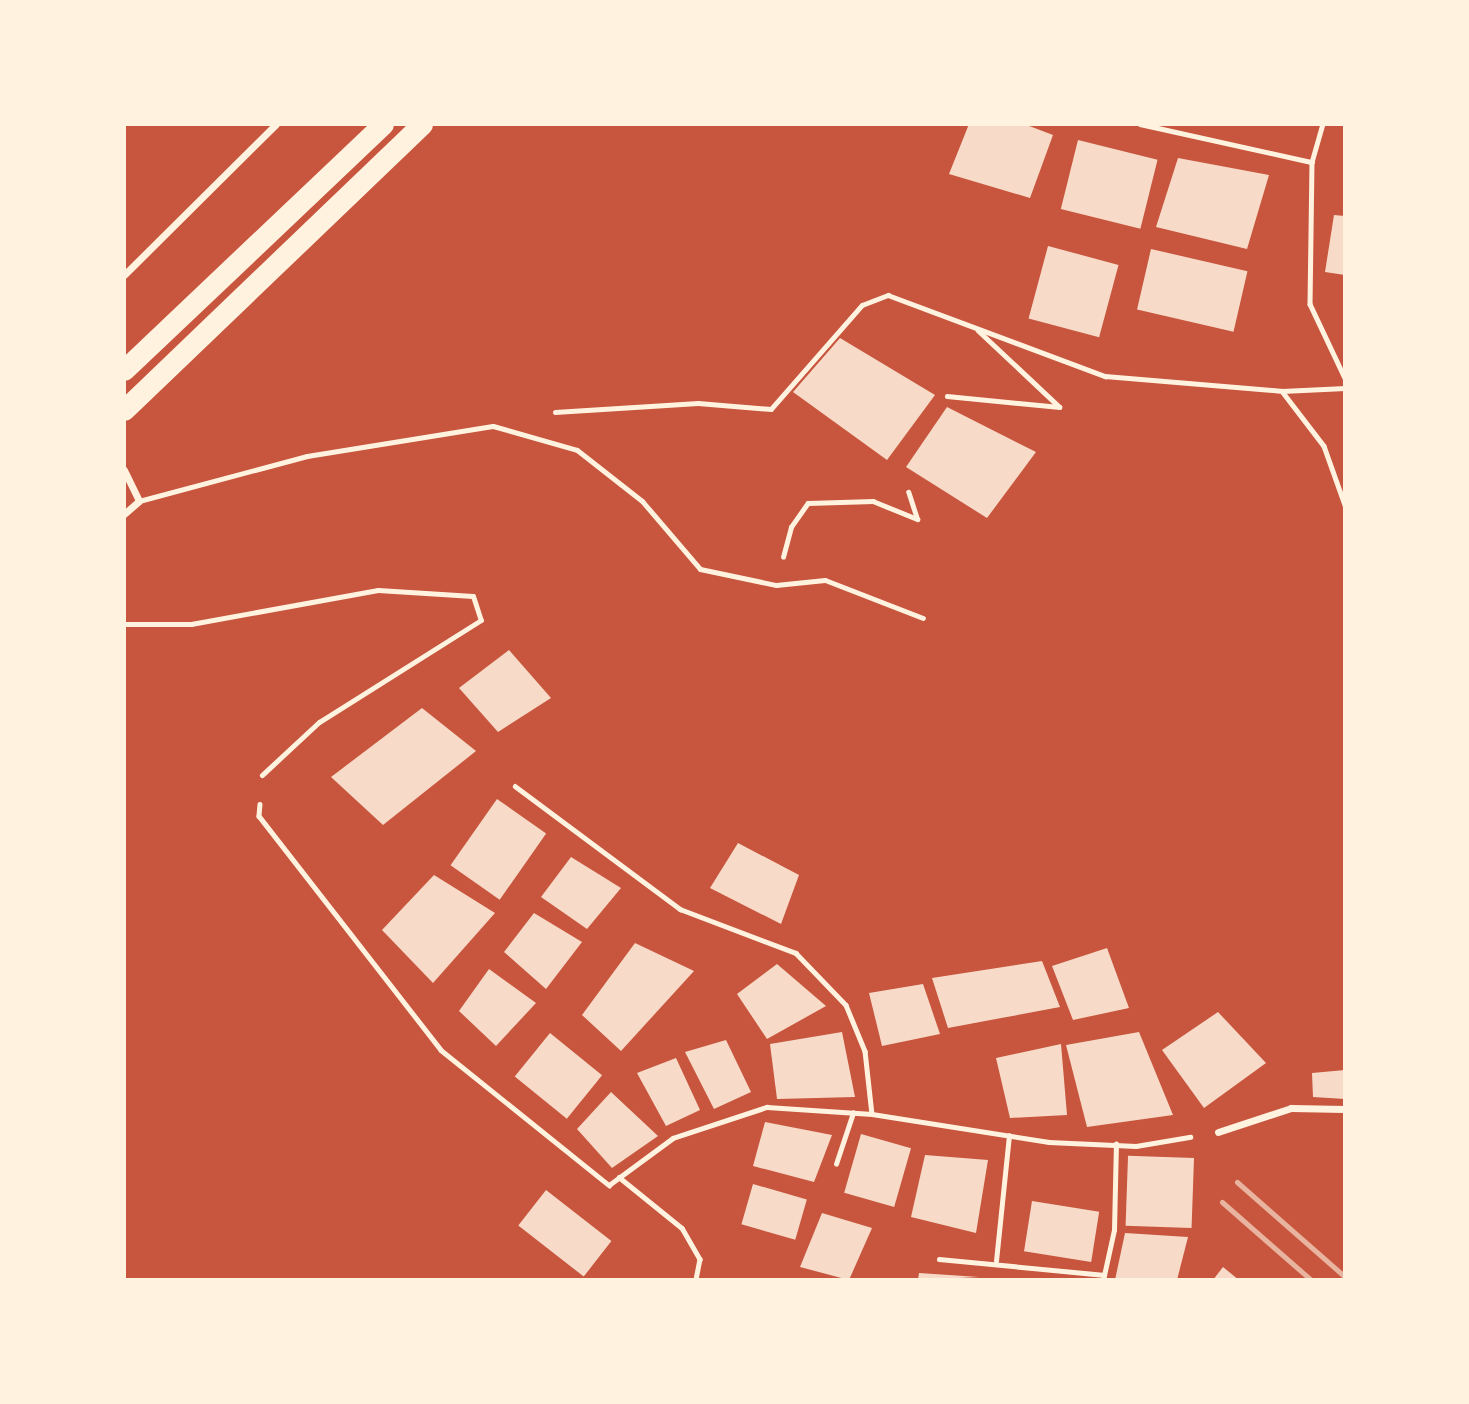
<!DOCTYPE html>
<html>
<head>
<meta charset="utf-8">
<style>
  body { margin:0 }
  #map { position:relative; width:1469px; height:1404px; overflow:hidden; background:#c8553d; font-family:"Roboto Serif",serif }
  div>[style] { position:absolute }
  .building>* { inset:0; background:#f7dbc8; transform-origin:0 0 }
  .path>* { height:4.5px; margin:-2.25px; padding:0 2.25px; transform-origin:2.25px; border-radius:2.25px; background:#fff3e0 }
  .service>* { height:5px; margin:-2.5px; padding:0 2.5px; transform-origin:2.5px; border-radius:2.5px; background:#fff3e0 }
  .minor>* { height:7px; margin:-3.5px; padding:0 3.5px; transform-origin:3.5px; border-radius:3.5px; background:#fff3e0 }
  .motorway>* { height:21px; margin:-10.5px; padding:0 10.5px; transform-origin:10.5px; border-radius:10.5px; background:#fff3e0 }
  .rail>* { height:5px; margin:-2.5px; padding:0 2.5px; transform-origin:2.5px; border-radius:2.5px; background:#e9b49f }
  span { translate:-50% -50%; white-space:nowrap; text-align:center; line-height:1.15; -webkit-text-stroke:7px #fff3e0; paint-order:stroke }
  .frame { position:absolute; inset:0; border:126px solid #fff3e0; pointer-events:none }
</style>
</head>
<body>
<div id="map">
  <div class="building">
    <i style="clip-path:polygon(969px 124px,1024px 124px,1053px 135px,1030px 198px,949px 174px)"></i>
    <i style="left:1078px;top:140px;width:82px;height:71px;rotate:14deg"></i>
    <i style="clip-path:polygon(1178px 158px,1269px 175px,1247px 249px,1156px 227px)"></i>
    <i style="clip-path:polygon(1334px 215px,1345px 216px,1345px 275px,1325px 272px)"></i>
    <i style="left:1048px;top:246px;width:73px;height:75px;rotate:15deg"></i>
    <i style="left:1151px;top:249px;width:99px;height:62px;rotate:13deg"></i>
    <i style="clip-path:polygon(840px 338px,935px 395px,887px 460px,793px 392px)"></i>
    <i style="clip-path:polygon(947px 407px,1036px 452px,987px 518px,906px 467px)"></i>
    <i style="clip-path:polygon(509px 650px,551px 698px,498px 732px,459px 688px)"></i>
    <i style="clip-path:polygon(422px 708px,476px 751px,383px 825px,331px 777px)"></i>
    <i style="left:497px;top:799px;width:60px;height:81px;rotate:35deg"></i>
    <i style="clip-path:polygon(738px 843px,799px 875px,781px 924px,710px 888px)"></i>
    <i style="clip-path:polygon(571px 857px,621px 888px,587px 929px,541px 897px)"></i>
    <i style="clip-path:polygon(434px 875px,495px 913px,433px 983px,382px 930px)"></i>
    <i style="clip-path:polygon(534px 913px,582px 942px,546px 989px,504px 952px)"></i>
    <i style="clip-path:polygon(635px 943px,694px 971px,621px 1051px,582px 1015px)"></i>
    <i style="clip-path:polygon(1107px 948px,1129px 1008px,1073px 1020px,1052px 966px)"></i>
    <i style="clip-path:polygon(1042px 961px,1060px 1007px,948px 1028px,932px 978px)"></i>
    <i style="clip-path:polygon(777px 964px,826px 1006px,767px 1039px,737px 994px)"></i>
    <i style="clip-path:polygon(489px 969px,536px 1003px,496px 1046px,459px 1011px)"></i>
    <i style="clip-path:polygon(923px 984px,940px 1034px,882px 1046px,869px 993px)"></i>
    <i style="clip-path:polygon(1218px 1012px,1266px 1063px,1204px 1108px,1162px 1050px)"></i>
    <i style="clip-path:polygon(842px 1032px,855px 1097px,777px 1099px,770px 1044px)"></i>
    <i style="clip-path:polygon(1139px 1032px,1173px 1115px,1087px 1127px,1066px 1045px)"></i>
    <i style="left:550px;top:1033px;width:67px;height:56px;rotate:39deg"></i>
    <i style="clip-path:polygon(726px 1040px,751px 1092px,714px 1109px,685px 1052px)"></i>
    <i style="clip-path:polygon(1061px 1044px,1067px 1115px,1010px 1118px,996px 1058px)"></i>
    <i style="clip-path:polygon(676px 1058px,700px 1110px,666px 1126px,637px 1073px)"></i>
    <i style="clip-path:polygon(1345px 1070px,1345px 1099px,1313px 1097px,1312px 1073px)"></i>
    <i style="clip-path:polygon(611px 1092px,658px 1136px,612px 1168px,577px 1129px)"></i>
    <i style="clip-path:polygon(765px 1122px,832px 1135px,814px 1182px,753px 1166px)"></i>
    <i style="left:861px;top:1134px;width:52px;height:61px;rotate:16deg"></i>
    <i style="clip-path:polygon(925px 1155px,988px 1160px,976px 1233px,911px 1217px)"></i>
    <i style="left:1194px;top:1158px;width:70px;height:66px;rotate:92deg"></i>
    <i style="left:753px;top:1184px;width:56px;height:42px;rotate:16deg"></i>
    <i style="left:546px;top:1190px;width:83px;height:45px;rotate:38deg"></i>
    <i style="left:1032px;top:1201px;width:68px;height:51px;rotate:9deg"></i>
    <i style="clip-path:polygon(822px 1213px,872px 1228px,849px 1280px,800px 1267px)"></i>
    <i style="clip-path:polygon(1125px 1233px,1188px 1237px,1177px 1280px,1115px 1280px)"></i>
    <i style="clip-path:polygon(1223px 1267px,1239px 1280px,1213px 1280px)"></i>
    <i style="clip-path:polygon(919px 1273px,979px 1277px,918px 1280px)"></i>
  </div>
  <div class="path">
    <i style="left:1140px;top:124px;width:176px;rotate:12.5deg"></i>
    <i style="left:1323px;top:124px;width:40px;rotate:106deg"></i>
    <i style="left:1312px;top:162px;width:142px;rotate:90.8deg"></i>
    <i style="left:1310px;top:304px;width:82px;rotate:64.7deg"></i>
    <i style="left:1282px;top:391px;width:69px;rotate:52.6deg"></i>
    <i style="left:1324px;top:446px;width:63px;rotate:70.4deg"></i>
    <i style="left:947px;top:396px;width:113px;rotate:5.6deg"></i>
    <i style="left:1059px;top:407px;width:111px;rotate:-136.8deg"></i>
    <i style="left:555px;top:412px;width:143px;rotate:-3.6deg"></i>
    <i style="left:698px;top:403px;width:73px;rotate:4.7deg"></i>
    <i style="left:771px;top:409px;width:138px;rotate:-48.8deg"></i>
    <i style="left:862px;top:305px;width:28px;rotate:-21deg"></i>
    <i style="left:888px;top:295px;width:232px;rotate:20.5deg"></i>
    <i style="left:1105px;top:376px;width:178px;rotate:4.8deg"></i>
    <i style="left:1282px;top:391px;width:63px;rotate:-2.7deg"></i>
    <i style="left:783px;top:557px;width:31px;rotate:-75deg"></i>
    <i style="left:791px;top:527px;width:29px;rotate:-55deg"></i>
    <i style="left:808px;top:503px;width:65px;rotate:-1.8deg"></i>
    <i style="left:873px;top:501px;width:48px;rotate:22.2deg"></i>
    <i style="left:917px;top:519px;width:28px;rotate:-108deg"></i>
    <i style="left:515px;top:786px;width:206px;rotate:36.7deg"></i>
    <i style="left:680px;top:909px;width:124px;rotate:20.8deg"></i>
    <i style="left:796px;top:953px;width:72px;rotate:46.1deg"></i>
    <i style="left:846px;top:1005px;width:50px;rotate:67.6deg"></i>
    <i style="left:865px;top:1051px;width:63px;rotate:83.7deg"></i>
    <i style="left:260px;top:804px;width:12px;rotate:95deg"></i>
    <i style="left:259px;top:816px;width:296px;rotate:52.1deg"></i>
    <i style="left:441px;top:1050px;width:216px;rotate:38.8deg"></i>
    <i style="left:609px;top:1185px;width:79px;rotate:-36.3deg"></i>
    <i style="left:673px;top:1138px;width:99px;rotate:-18.3deg"></i>
    <i style="left:767px;top:1107px;width:105px;rotate:3.8deg"></i>
    <i style="left:872px;top:1114px;width:179px;rotate:9deg"></i>
    <i style="left:1049px;top:1142px;width:87px;rotate:2.6deg"></i>
    <i style="left:1136px;top:1146px;width:55px;rotate:-9.5deg"></i>
    <i style="left:836px;top:1164px;width:54px;rotate:-71.6deg"></i>
    <i style="left:619px;top:1177px;width:81px;rotate:39deg"></i>
    <i style="left:682px;top:1228px;width:36px;rotate:60deg"></i>
    <i style="left:700px;top:1259px;width:21px;rotate:101deg"></i>
    <i style="left:939px;top:1259px;width:166px;rotate:5.5deg"></i>
    <i style="left:996px;top:1261px;width:126px;rotate:-84.1deg"></i>
    <i style="left:1103px;top:1280px;width:51px;rotate:-77.6deg"></i>
    <i style="left:1114px;top:1230px;width:86px;rotate:-88.7deg"></i>
  </div>
  <div class="service">
    <i style="left:139px;top:501px;width:174px;rotate:-15deg"></i>
    <i style="left:307px;top:456px;width:188px;rotate:-9.2deg"></i>
    <i style="left:493px;top:426px;width:87px;rotate:15.9deg"></i>
    <i style="left:577px;top:450px;width:83px;rotate:38.1deg"></i>
    <i style="left:642px;top:501px;width:89px;rotate:49.5deg"></i>
    <i style="left:700px;top:569px;width:78px;rotate:11.9deg"></i>
    <i style="left:776px;top:585px;width:49px;rotate:-5.8deg"></i>
    <i style="left:825px;top:580px;width:105px;rotate:21.2deg"></i>
    <i style="left:124px;top:624px;width:67px"></i>
    <i style="left:191px;top:624px;width:190px;rotate:-10.3deg"></i>
    <i style="left:378px;top:590px;width:95px;rotate:3.6deg"></i>
    <i style="left:473px;top:596px;width:25px;rotate:72deg"></i>
    <i style="left:481px;top:620px;width:191px;rotate:147.8deg"></i>
    <i style="left:319px;top:722px;width:78px;rotate:137.1deg"></i>
  </div>
  <div class="minor">
    <i style="left:124px;top:275px;width:214px;rotate:-44.8deg"></i>
    <i style="left:124px;top:470px;width:34px;rotate:64deg"></i>
    <i style="left:139px;top:501px;width:20px;rotate:139deg"></i>
    <i style="left:1218px;top:1132px;width:77px;rotate:-18.2deg"></i>
    <i style="left:1291px;top:1108px;width:54px;rotate:1.1deg"></i>
  </div>
  <div class="motorway">
    <i style="left:124px;top:370px;width:357px;rotate:-43.5deg"></i>
    <i style="left:124px;top:410px;width:413px;rotate:-43.8deg"></i>
  </div>
  <div class="rail">
    <i style="left:1237px;top:1182px;width:144px;rotate:41.3deg"></i>
    <i style="left:1222px;top:1202px;width:118px;rotate:41.2deg"></i>
  </div>
  <div class="frame"></div>
</div>
</body>
</html>
